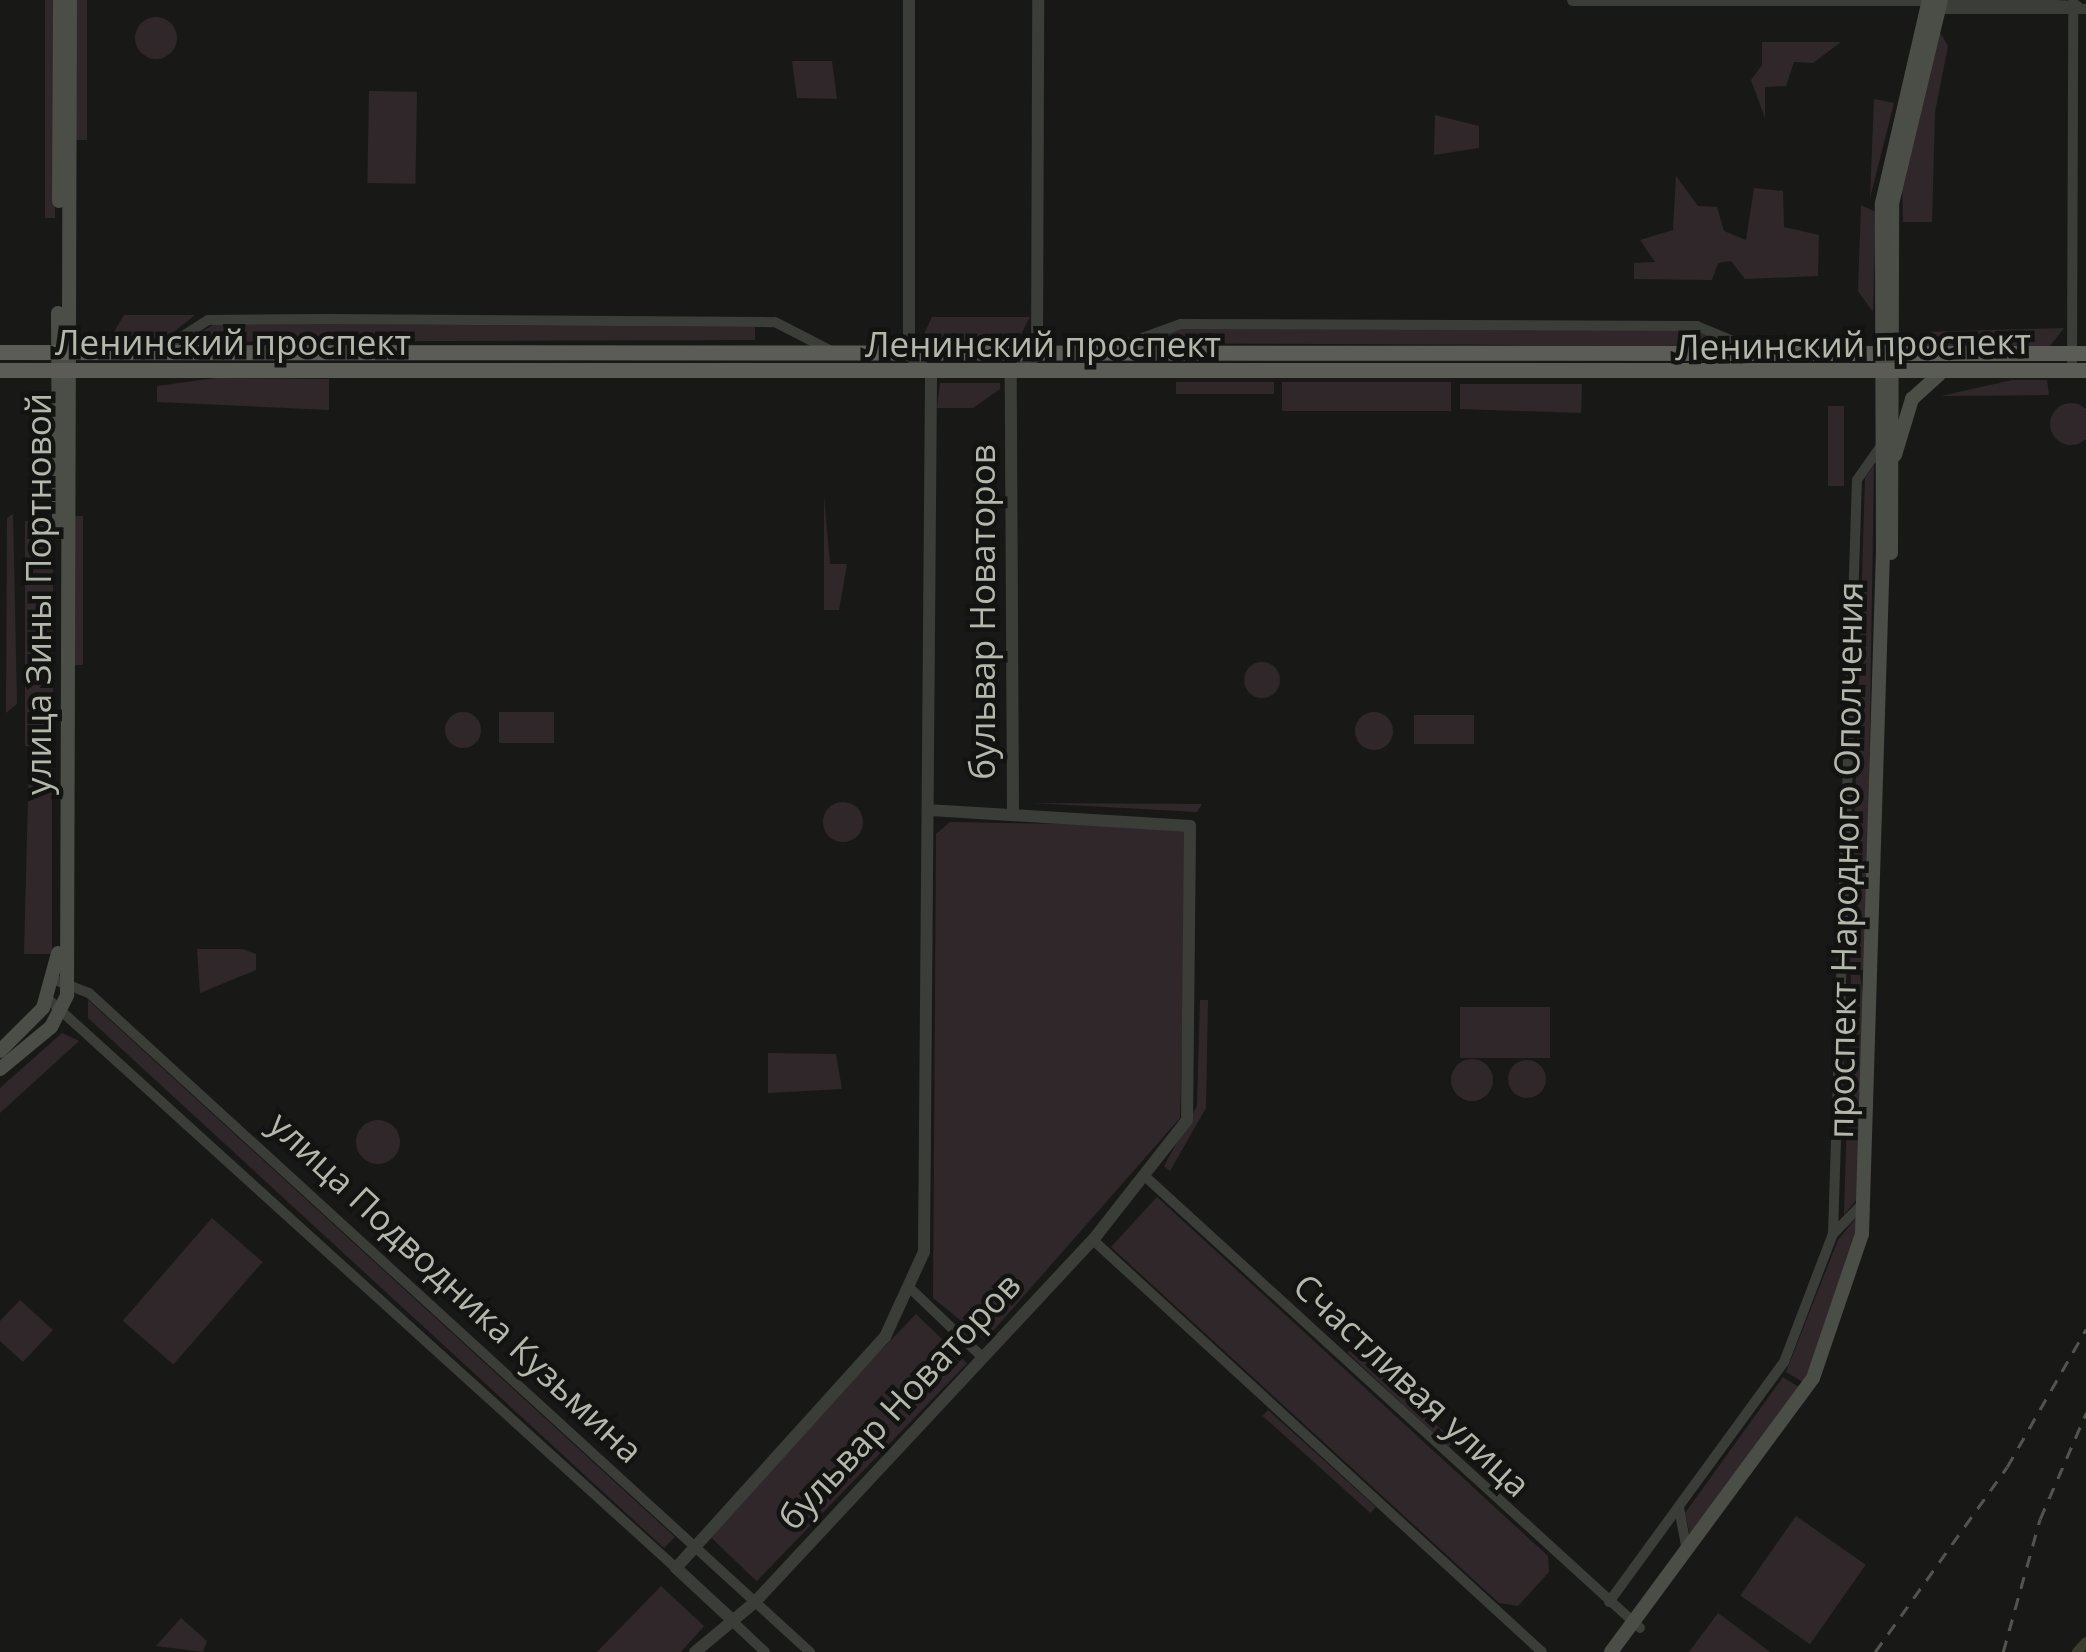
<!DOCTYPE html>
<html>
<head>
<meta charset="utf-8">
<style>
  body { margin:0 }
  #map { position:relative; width:2086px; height:1652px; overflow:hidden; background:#181917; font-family:"Open Sans",sans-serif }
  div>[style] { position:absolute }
  .green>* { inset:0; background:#30272a; transform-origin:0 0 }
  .round { border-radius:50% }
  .canal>* { height:10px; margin:-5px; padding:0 5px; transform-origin:5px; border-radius:5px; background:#3b3b2e }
  .minor>* { height:10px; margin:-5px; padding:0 5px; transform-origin:5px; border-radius:5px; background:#3b3d38 }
  .tertiary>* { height:12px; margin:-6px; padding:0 6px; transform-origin:6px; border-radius:6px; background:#3b3d38 }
  .secondary>* { height:14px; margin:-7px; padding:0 7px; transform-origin:7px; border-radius:7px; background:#4b4d47 }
  .primary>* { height:15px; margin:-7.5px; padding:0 7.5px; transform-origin:7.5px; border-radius:7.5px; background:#5a5c55 }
  .rail>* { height:2.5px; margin-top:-1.25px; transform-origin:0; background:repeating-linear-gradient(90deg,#52544e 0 12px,transparent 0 22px) }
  span { translate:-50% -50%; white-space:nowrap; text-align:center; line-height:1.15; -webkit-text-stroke:9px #131412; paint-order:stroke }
  .street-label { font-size:35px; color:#b4b7ab }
</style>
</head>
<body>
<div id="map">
  <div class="green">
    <i style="left:45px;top:0;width:10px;height:218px"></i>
    <i style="left:76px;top:0;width:11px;height:140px"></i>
    <i class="round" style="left:135px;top:17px;width:42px;height:42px"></i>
    <i style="clip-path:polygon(1939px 31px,1948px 46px,1935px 112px,1932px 222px,1903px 222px,1902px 178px)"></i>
    <i style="clip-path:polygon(1762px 42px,1841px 42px,1813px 63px,1794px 62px,1786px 86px,1765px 87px,1765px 118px,1751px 80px,1762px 65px)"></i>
    <i style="clip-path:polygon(792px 61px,832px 61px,837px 99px,797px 98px)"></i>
    <i style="left:369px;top:91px;width:48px;height:92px;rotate:1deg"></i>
    <i style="clip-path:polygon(1874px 99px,1894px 103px,1870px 198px)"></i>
    <i style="clip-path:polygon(1435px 115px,1479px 126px,1479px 148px,1434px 155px)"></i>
    <i style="clip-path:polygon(1676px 176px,1698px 206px,1717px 207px,1724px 231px,1746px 240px,1754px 188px,1783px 191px,1784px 227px,1819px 235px,1818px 276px,1745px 279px,1731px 261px,1718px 263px,1712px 280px,1634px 279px,1634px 263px,1655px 262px,1640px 240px,1673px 230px)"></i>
    <i style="clip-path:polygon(1861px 205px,1876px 212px,1873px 312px,1858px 291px)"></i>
    <i style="clip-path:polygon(124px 315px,195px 315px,166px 338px,109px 340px)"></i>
    <i style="clip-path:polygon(932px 317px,1030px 317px,1017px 342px,921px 341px)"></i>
    <i style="clip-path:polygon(217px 323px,755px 327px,755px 340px,182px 342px)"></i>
    <i style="clip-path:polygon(1180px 328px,1697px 330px,1735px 346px,1134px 343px)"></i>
    <i style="clip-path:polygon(2064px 328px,2050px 346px,1917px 346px,1924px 332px)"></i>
    <i style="clip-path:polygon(216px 378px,329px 379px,329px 410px,157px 402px,157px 386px)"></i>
    <i style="clip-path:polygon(2012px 380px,2047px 380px,2049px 395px,1941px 396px)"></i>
    <i style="left:1176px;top:382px;width:98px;height:12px"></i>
    <i style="left:1282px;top:382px;width:169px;height:29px"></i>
    <i style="clip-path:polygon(940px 383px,1000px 383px,1000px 389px,973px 408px,937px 408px)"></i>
    <i style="clip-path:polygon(1460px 384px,1582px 384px,1581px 413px,1460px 409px)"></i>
    <i class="round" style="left:2050px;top:403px;width:42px;height:42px"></i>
    <i style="left:1828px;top:406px;width:16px;height:80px"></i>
    <i style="clip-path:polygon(1874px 465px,1866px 970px,1850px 970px,1865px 478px)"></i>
    <i style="clip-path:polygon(824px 496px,830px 564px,847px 564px,839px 610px,824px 610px)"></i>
    <i style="clip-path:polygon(13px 514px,17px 704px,6px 713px,7px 518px)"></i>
    <i style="left:83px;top:516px;width:149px;height:9px;rotate:90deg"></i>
    <i style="left:25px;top:521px;width:28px;height:225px"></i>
    <i class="round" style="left:1244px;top:662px;width:36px;height:36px"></i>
    <i class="round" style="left:445px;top:712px;width:36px;height:36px"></i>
    <i class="round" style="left:1355px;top:712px;width:38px;height:38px"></i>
    <i style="left:499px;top:712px;width:55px;height:31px"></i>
    <i style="left:1474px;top:715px;width:29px;height:60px;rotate:90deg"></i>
    <i style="clip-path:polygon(29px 760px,52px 760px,52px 954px,24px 954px)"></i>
    <i class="round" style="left:823px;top:802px;width:40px;height:40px"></i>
    <i style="clip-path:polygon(1032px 803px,1202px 804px,1197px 812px)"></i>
    <i style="clip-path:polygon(950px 822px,1183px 826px,1188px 838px,1180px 1118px,985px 1340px,933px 1298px,936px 834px)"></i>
    <i style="clip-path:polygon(197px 949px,242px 949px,256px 954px,256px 970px,200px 993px)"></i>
    <i style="clip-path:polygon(1851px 975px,1860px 975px,1864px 1002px,1859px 1197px,1844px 1215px)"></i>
    <i style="clip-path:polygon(88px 1000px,675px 1537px,664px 1548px,88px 1018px)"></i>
    <i style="clip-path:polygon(1200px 1000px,1208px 1000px,1206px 1108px,1170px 1171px,1164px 1166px,1197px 1106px)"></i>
    <i style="left:1460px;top:1007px;width:90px;height:51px"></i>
    <i style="clip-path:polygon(62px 1033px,79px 1041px,0 1113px,0 1088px)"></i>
    <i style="clip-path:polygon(768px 1053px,836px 1054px,842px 1089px,768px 1093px)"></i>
    <i class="round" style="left:1451px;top:1059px;width:42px;height:42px"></i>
    <i class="round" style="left:1508px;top:1060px;width:38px;height:38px"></i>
    <i class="round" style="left:356px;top:1120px;width:44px;height:44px"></i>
    <i style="clip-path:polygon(1157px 1197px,1548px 1556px,1549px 1572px,1518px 1606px,1499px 1603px,1111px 1247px)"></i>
    <i style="clip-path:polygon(1859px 1214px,1841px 1301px,1803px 1382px,1786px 1372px,1838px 1240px)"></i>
    <i style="left:212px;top:1218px;width:67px;height:136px;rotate:41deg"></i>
    <i style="clip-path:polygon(20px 1300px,53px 1330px,23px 1362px,0 1341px,0 1321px)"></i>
    <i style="left:916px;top:1314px;width:71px;height:303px;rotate:44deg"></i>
    <i style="left:1353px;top:1347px;width:138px;height:8px;rotate:43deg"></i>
    <i style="clip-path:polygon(1783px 1377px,1800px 1388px,1690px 1535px,1685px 1513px)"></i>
    <i style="left:1268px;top:1410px;width:145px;height:8px;rotate:42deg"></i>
    <i style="left:1796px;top:1516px;width:85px;height:97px;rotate:35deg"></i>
    <i style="clip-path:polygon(661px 1586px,704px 1626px,681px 1652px,597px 1652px)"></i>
    <i style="clip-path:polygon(1718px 1613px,1770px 1652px,1689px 1652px)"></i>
    <i style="clip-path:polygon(181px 1618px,207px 1641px,203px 1652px,156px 1646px)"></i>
  </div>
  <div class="canal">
    <i style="left:2077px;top:1652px;width:13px;rotate:-48deg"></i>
  </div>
  <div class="minor">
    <i style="left:1945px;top:0;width:133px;rotate:2.6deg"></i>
    <i style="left:1937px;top:9px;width:149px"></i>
    <i style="left:1109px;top:350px;width:77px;rotate:-19.9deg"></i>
    <i style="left:1181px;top:324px;width:516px;rotate:0.22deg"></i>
    <i style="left:1697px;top:326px;width:65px;rotate:22.6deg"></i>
    <i style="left:158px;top:352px;width:59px;rotate:-32.6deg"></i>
    <i style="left:208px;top:320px;width:117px;rotate:-0.5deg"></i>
    <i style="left:325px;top:319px;width:450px;rotate:0.4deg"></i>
    <i style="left:775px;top:322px;width:65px;rotate:27.3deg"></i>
    <i style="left:2072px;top:371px;width:371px;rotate:-89.8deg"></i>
    <i style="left:55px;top:980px;width:36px;rotate:21deg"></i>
    <i style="left:89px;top:993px;width:977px;rotate:42.43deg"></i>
    <i style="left:48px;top:999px;width:847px;rotate:42.18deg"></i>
    <i style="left:1148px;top:1179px;width:666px;rotate:42.38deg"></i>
    <i style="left:1835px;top:1232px;width:43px;rotate:-45.9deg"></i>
    <i style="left:1093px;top:1240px;width:609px;rotate:42.54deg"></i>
    <i style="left:913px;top:1291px;width:94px;rotate:43.7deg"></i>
    <i style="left:1679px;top:1508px;width:44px;rotate:79.5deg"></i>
    <i style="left:1609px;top:1602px;width:297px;rotate:-53.9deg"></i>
    <i style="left:1784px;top:1362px;width:137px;rotate:-69.1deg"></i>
    <i style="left:1833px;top:1234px;width:754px;rotate:-88.18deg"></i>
    <i style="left:1857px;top:480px;width:39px;rotate:-55deg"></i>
    <i style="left:730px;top:1619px;width:48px;rotate:43.3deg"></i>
  </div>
  <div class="tertiary">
    <i style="left:1573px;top:0;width:364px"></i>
    <i style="left:1013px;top:813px;width:439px;rotate:-90.3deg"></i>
    <i style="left:1011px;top:374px;width:32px;rotate:-36deg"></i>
    <i style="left:1037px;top:355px;width:355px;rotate:-89.8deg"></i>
    <i style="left:730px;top:1618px;width:74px;rotate:-137.2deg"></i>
    <i style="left:676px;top:1568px;width:312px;rotate:-47.9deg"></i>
    <i style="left:885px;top:1337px;width:94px;rotate:-65.4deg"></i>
    <i style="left:924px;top:1252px;width:878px;rotate:-89.54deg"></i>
    <i style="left:931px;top:374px;width:29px;rotate:-139deg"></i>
    <i style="left:909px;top:355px;width:355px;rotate:-90deg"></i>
    <i style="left:695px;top:1652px;width:78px;rotate:-39.8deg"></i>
    <i style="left:755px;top:1602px;width:495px;rotate:-47deg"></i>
    <i style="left:1093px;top:1240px;width:152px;rotate:-51.9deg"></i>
    <i style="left:1187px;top:1120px;width:294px;rotate:-89.4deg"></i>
    <i style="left:1190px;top:826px;width:260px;rotate:-176.5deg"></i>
  </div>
  <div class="secondary">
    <i style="left:59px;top:201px;width:201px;rotate:-89.7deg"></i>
    <i style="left:58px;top:313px;width:213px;rotate:89.7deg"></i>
    <i style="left:1895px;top:455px;width:59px;rotate:-73.1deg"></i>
    <i style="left:1912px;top:399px;width:36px;rotate:-42deg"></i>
    <i style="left:1891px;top:553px;width:349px;rotate:-89.8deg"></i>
    <i style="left:1892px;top:204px;width:210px;rotate:-76.5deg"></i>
    <i style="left:0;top:1051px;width:61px;rotate:-45deg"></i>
    <i style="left:43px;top:1008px;width:57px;rotate:-74.7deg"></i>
    <i style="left:0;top:1069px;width:66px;rotate:-39.5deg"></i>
    <i style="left:51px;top:1027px;width:36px;rotate:-63deg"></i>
    <i style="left:67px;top:995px;width:995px;rotate:-89.83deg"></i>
    <i style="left:1611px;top:1652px;width:340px;rotate:-53.6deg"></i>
    <i style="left:1813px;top:1378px;width:152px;rotate:-71.2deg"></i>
    <i style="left:1862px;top:1234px;width:684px;rotate:-88.24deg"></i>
    <i style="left:1883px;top:550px;width:347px;rotate:-90.2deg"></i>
    <i style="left:1882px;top:203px;width:208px;rotate:-77deg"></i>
  </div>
  <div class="primary">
    <i style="left:0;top:352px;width:2086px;rotate:0.03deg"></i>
    <i style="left:0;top:370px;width:2086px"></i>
  </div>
  <div class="rail">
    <i style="left:1875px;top:1652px;width:227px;rotate:-54.5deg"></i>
    <i style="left:2007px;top:1467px;width:159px;rotate:-60.2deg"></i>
    <i style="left:2003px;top:1652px;width:138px;rotate:-74.5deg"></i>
    <i style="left:2040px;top:1519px;width:116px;rotate:-66.5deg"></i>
  </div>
  <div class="street-label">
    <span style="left:233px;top:342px">Ленинский проспект</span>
    <span style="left:1043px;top:344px">Ленинский проспект</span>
    <span style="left:1853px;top:344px;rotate:-1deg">Ленинский проспект</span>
    <span style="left:38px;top:594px;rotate:-90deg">улица Зины Портновой</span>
    <span style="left:982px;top:612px;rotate:-90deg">бульвар Новаторов</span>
    <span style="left:1845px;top:860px;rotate:-89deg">проспект Народного Ополчения</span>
    <span style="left:456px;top:1287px;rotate:43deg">улица Подводника Кузьмина</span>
    <span style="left:1412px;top:1385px;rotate:43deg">Счастливая улица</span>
    <span style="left:899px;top:1401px;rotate:-47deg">бульвар Новаторов</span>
  </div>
</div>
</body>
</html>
